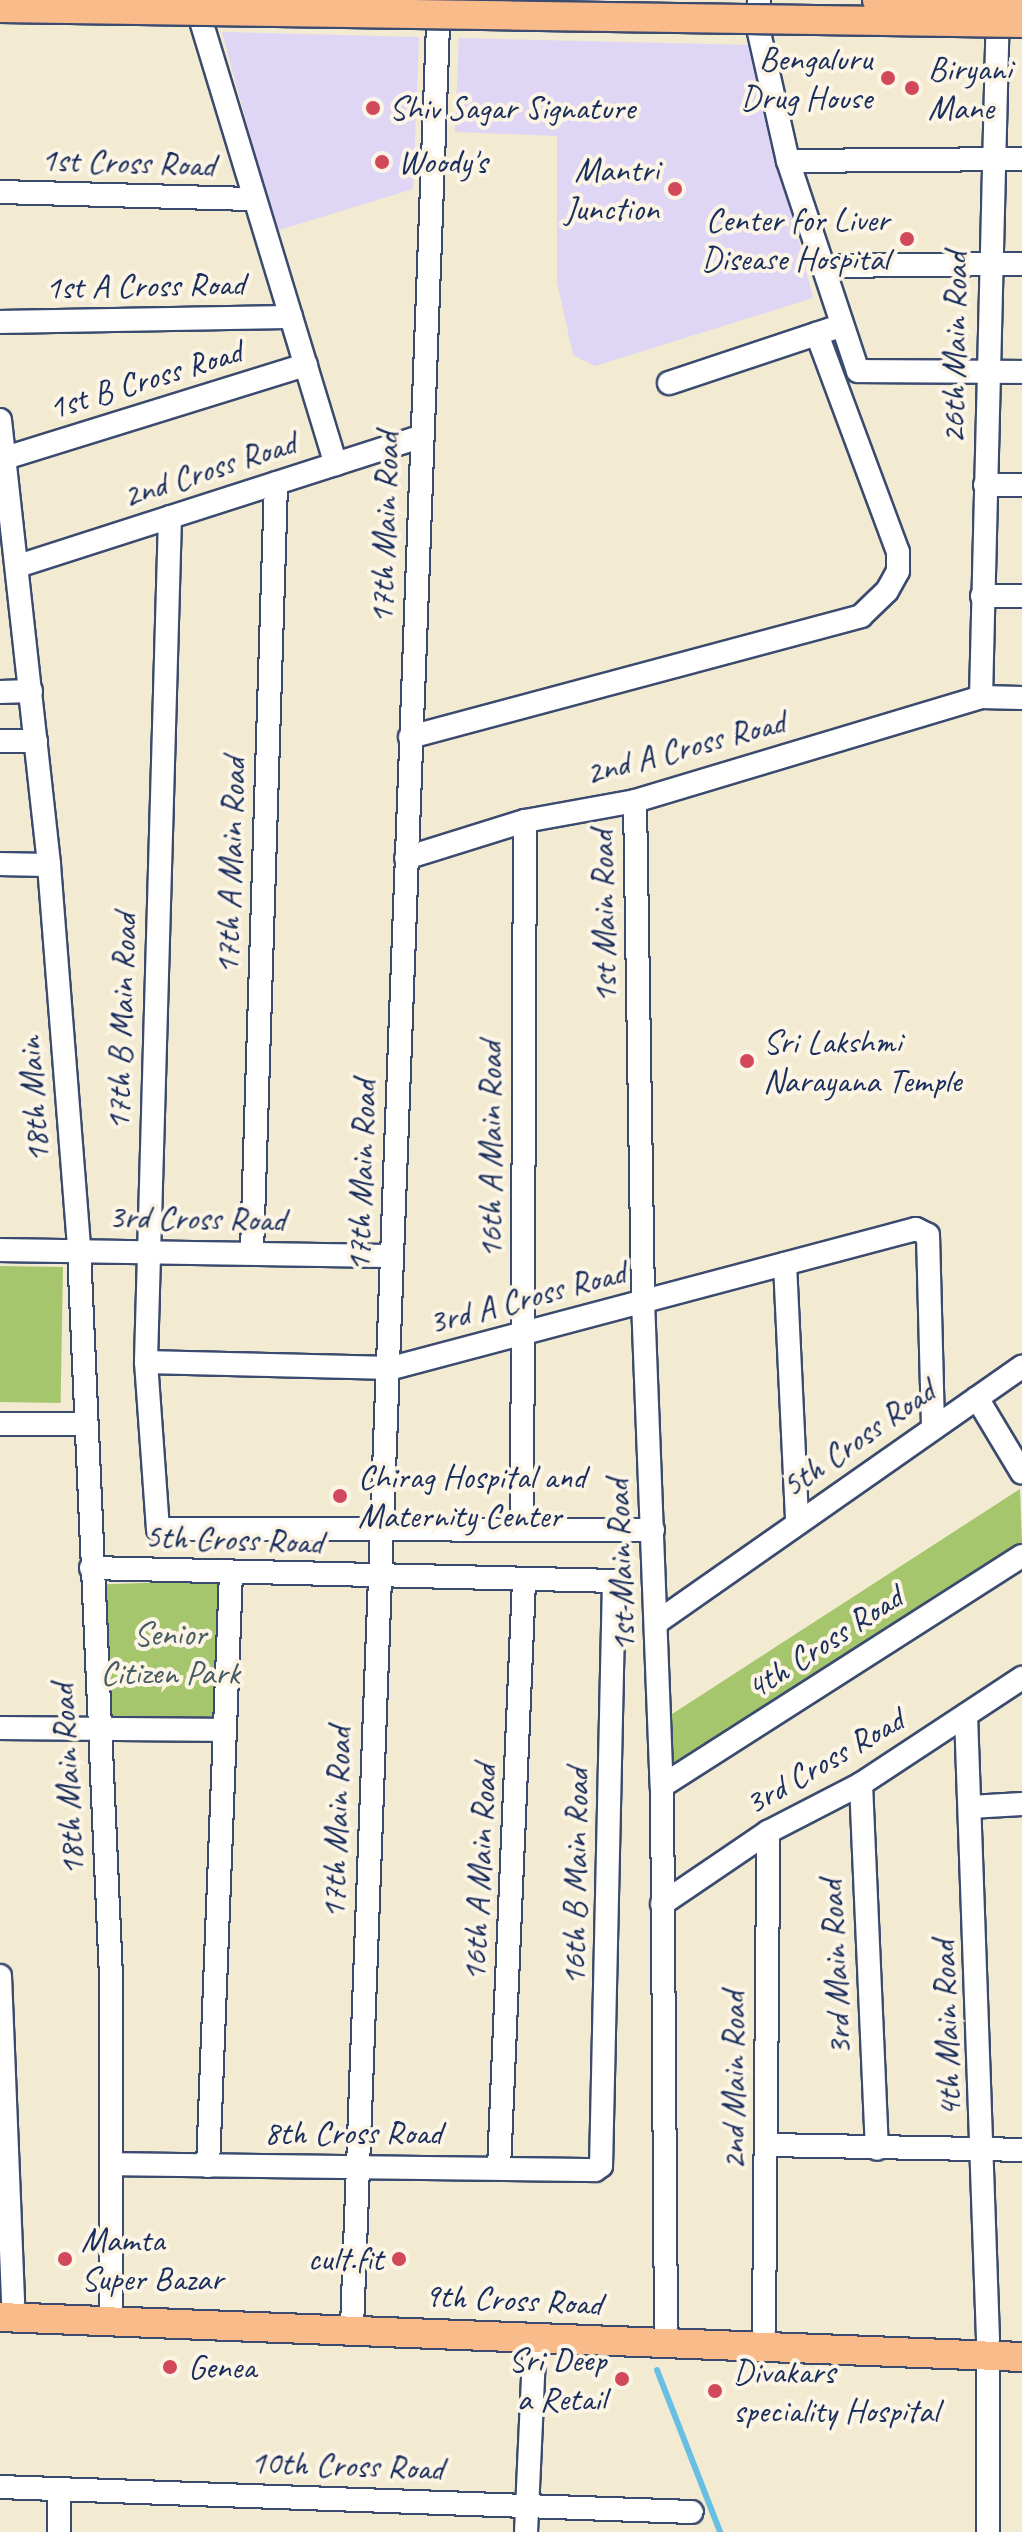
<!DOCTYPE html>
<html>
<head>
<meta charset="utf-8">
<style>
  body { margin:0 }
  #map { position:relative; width:1022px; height:2532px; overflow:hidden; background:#f2ebd1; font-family:Caveat,sans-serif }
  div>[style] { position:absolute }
  .built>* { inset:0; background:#dfd5f5 }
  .green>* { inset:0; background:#a6c66e; transform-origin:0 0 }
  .stream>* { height:6px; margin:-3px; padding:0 3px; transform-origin:3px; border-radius:3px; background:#67c0e4 }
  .roads { filter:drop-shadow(2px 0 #3b4b6f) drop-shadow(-2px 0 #3b4b6f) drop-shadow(0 2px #3b4b6f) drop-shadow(0 -2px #3b4b6f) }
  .minor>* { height:22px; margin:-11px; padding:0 11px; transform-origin:11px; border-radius:11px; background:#fff }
  .major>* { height:28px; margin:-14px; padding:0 14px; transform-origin:14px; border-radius:14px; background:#fabb8b }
  .rail>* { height:6px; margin:-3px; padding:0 3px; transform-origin:3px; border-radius:3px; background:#1b2f5e }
  .bridges { filter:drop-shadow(2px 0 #3b4b6f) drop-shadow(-2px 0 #3b4b6f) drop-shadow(0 2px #3b4b6f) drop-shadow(0 -2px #3b4b6f) }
  .major-bridge>* { height:28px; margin:-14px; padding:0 14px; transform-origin:14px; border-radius:14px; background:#fabb8b }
  .dots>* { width:22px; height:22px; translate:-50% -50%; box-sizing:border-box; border:4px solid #fcf5e5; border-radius:50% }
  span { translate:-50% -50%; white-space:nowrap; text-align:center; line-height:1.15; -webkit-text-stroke:8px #fcf5e5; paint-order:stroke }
  .poi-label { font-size:34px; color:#1b2f5e }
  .right { translate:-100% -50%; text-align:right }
  .left { translate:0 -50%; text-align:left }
  .street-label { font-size:34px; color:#1b2f5e }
  .park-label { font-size:34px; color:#455c63 }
</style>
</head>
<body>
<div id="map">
  <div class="built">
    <i style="clip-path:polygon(222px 32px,419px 37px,413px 189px,276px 231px)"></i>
    <i style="clip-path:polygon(459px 38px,751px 45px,813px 298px,595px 366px,573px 355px,557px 282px,557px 136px,455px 132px)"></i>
  </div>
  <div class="green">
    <i style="left:0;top:1266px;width:63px;height:136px;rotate:1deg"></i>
    <i style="clip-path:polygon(1020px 1489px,1022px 1543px,671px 1764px,669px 1716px)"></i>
    <i style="left:229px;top:1580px;width:143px;height:123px;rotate:88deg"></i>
  </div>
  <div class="stream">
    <i style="left:657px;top:2370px;width:174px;rotate:68.7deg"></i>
  </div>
  <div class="roads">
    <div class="minor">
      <i style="left:759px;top:0;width:28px;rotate:92deg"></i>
      <i style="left:758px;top:28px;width:136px;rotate:77.3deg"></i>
      <i style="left:788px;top:161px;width:221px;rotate:71.6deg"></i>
      <i style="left:858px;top:371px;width:164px;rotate:0.3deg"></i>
      <i style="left:202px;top:24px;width:460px;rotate:73.1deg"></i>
      <i style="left:788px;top:161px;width:234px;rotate:-0.5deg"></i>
      <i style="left:0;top:192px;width:254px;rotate:1.6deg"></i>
      <i style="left:826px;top:266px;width:196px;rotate:-0.6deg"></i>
      <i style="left:0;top:322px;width:291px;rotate:-1deg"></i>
      <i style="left:669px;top:383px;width:171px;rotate:-18.4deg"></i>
      <i style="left:0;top:420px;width:448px;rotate:83.7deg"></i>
      <i style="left:49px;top:865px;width:386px;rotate:85.5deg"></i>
      <i style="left:79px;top:1250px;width:727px;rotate:87.48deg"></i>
      <i style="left:111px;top:1976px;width:330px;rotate:90deg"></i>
      <i style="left:5px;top:458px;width:315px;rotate:-17.2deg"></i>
      <i style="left:985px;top:485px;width:37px"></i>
      <i style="left:170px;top:517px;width:845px;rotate:91.63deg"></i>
      <i style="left:146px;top:1362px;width:167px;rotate:85.9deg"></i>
      <i style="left:158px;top:1529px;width:495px;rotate:0.1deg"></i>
      <i style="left:18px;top:566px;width:424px;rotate:-17.8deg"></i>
      <i style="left:982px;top:596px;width:40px"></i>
      <i style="left:0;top:692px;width:31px;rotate:-2deg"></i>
      <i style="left:981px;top:697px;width:690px;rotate:-88.59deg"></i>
      <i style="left:410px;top:737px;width:467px;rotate:-15deg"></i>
      <i style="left:861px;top:616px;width:36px;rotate:-44deg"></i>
      <i style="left:887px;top:591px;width:23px;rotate:-61deg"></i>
      <i style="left:898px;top:571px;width:19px;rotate:-90deg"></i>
      <i style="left:898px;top:552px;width:233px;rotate:-110.4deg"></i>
      <i style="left:0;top:741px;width:36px"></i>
      <i style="left:635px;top:801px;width:500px;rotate:89.08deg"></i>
      <i style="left:643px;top:1301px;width:485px;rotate:87.8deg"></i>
      <i style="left:662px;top:1786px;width:541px;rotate:89.58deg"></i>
      <i style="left:406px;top:858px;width:125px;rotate:-17.3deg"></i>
      <i style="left:525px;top:821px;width:112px;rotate:-10.3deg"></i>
      <i style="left:635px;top:801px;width:361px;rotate:-16.7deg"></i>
      <i style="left:981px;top:697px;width:41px;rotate:1.4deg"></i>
      <i style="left:0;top:864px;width:49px;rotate:1.2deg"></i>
      <i style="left:0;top:1250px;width:392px;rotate:0.9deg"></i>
      <i style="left:252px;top:1252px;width:769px;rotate:-88.21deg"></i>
      <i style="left:785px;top:1264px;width:259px;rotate:87.3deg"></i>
      <i style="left:146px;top:1362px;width:246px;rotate:1.4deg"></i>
      <i style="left:392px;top:1368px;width:542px;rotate:-14.86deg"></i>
      <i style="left:916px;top:1229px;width:13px;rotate:27deg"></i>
      <i style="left:928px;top:1235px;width:189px;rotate:88.5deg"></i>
      <i style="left:977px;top:1398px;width:87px;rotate:59deg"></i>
      <i style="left:0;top:1424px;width:84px"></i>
      <i style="left:522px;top:1526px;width:705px;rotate:-89.76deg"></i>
      <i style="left:91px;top:1568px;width:523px;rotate:1.42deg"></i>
      <i style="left:614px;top:1581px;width:585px;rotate:91.27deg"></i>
      <i style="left:601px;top:2166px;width:7px;rotate:146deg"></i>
      <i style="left:595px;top:2170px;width:484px;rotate:-179.3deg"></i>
      <i style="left:656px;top:1623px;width:447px;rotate:-35deg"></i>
      <i style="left:966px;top:1715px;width:625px;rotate:87.98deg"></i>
      <i style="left:0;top:1728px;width:225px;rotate:0.5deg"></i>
      <i style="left:861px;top:1784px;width:365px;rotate:87.5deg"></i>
      <i style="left:662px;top:1786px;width:427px;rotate:-32.6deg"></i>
      <i style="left:970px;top:1807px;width:52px;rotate:-3.3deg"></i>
      <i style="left:662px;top:1904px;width:128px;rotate:-34.2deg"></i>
      <i style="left:768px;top:1832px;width:105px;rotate:-27.3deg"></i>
      <i style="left:861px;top:1784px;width:193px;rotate:-33.4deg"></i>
      <i style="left:0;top:1976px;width:326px;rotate:87.7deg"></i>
      <i style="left:768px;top:2145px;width:254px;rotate:1.1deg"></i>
      <i style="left:208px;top:2166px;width:593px;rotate:-87.78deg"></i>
      <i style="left:499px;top:2168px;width:588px;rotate:-87.56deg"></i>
      <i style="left:352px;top:2327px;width:2303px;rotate:-87.86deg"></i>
      <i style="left:764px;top:2330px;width:498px;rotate:-89.5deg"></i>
      <i style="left:988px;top:2356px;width:176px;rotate:90deg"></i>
      <i style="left:0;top:2487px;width:692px;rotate:2.07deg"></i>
      <i style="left:59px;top:2532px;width:43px;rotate:-90deg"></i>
      <i style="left:526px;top:2532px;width:196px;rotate:-87.4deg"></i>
    </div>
    <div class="major">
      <i style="left:0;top:2317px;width:1023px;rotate:2.24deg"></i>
    </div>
  </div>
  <div class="rail">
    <i style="left:0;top:4px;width:1022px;rotate:0.9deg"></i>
  </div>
  <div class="bridges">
    <div class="major-bridge">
      <i style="left:877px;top:0;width:145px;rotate:0.8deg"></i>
      <i style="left:0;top:8px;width:1022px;rotate:0.84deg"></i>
    </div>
  </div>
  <div class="dots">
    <i style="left:888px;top:78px;background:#d1495b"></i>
    <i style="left:912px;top:88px;background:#d1495b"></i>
    <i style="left:373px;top:108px;background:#d1495b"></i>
    <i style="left:382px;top:162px;background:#d1495b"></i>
    <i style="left:675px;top:189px;background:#d1495b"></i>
    <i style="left:907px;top:239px;background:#d1495b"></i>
    <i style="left:747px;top:1061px;background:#d1495b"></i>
    <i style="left:340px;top:1496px;background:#d1495b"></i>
    <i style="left:65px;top:2259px;background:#d1495b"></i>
    <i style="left:399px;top:2259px;background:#d1495b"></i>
    <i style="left:170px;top:2367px;background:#d1495b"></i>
    <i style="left:622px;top:2379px;background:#d1495b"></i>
    <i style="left:715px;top:2391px;background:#d1495b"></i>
  </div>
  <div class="poi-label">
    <span class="right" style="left:872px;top:78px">Bengaluru<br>Drug House</span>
    <span class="left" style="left:928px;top:88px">Biryani<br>Mane</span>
    <span class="left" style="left:389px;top:108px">Shiv Sagar Signature</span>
    <span class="left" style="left:398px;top:162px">Woody's</span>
    <span class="right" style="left:659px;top:189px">Mantri<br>Junction</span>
    <span class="right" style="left:889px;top:239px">Center for Liver<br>Disease Hospital</span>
    <span class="left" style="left:763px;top:1061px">Sri Lakshmi<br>Narayana Temple</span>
    <span class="left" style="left:358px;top:1496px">Chirag Hospital and<br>Maternity Center</span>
    <span class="left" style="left:81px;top:2259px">Mamta<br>Super Bazar</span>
    <span class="right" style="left:383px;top:2259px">cult.fit</span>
    <span class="right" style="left:606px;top:2379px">Sri Deep<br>a Retail</span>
    <span class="left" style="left:188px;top:2367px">Genea</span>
    <span class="left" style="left:733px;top:2391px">Divakars<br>speciality Hospital</span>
  </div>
  <div class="street-label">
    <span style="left:128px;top:162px;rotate:2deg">1st Cross Road</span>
    <span style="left:145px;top:285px;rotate:-1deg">1st A Cross Road</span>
    <span style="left:954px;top:348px;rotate:-89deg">26th Main Road</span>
    <span style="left:145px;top:379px;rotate:-17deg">1st B Cross Road</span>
    <span style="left:209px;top:469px;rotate:-18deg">2nd Cross Road</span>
    <span style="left:384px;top:528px;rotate:-88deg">17th Main Road</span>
    <span style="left:685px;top:747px;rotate:-15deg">2nd A Cross Road</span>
    <span style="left:230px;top:866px;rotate:-88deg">17th A Main Road</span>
    <span style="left:603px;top:917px;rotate:-91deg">1st Main Road</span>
    <span style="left:121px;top:1022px;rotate:-88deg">17th B Main Road</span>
    <span style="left:33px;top:1100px;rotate:-94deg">18th Main</span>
    <span style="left:490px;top:1150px;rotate:-90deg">16th A Main Road</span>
    <span style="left:361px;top:1176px;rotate:-88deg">17th Main Road</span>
    <span style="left:197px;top:1218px;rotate:1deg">3rd Cross Road</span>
    <span style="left:527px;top:1297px;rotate:-15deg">3rd A Cross Road</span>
    <span style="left:858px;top:1438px;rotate:-35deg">5th Cross Road</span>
    <span style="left:234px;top:1539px;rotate:2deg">5th Cross Road</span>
    <span style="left:620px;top:1566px;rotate:-92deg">1st Main Road</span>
    <span style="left:824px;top:1642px;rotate:-33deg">4th Cross Road</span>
    <span style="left:824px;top:1761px;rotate:-30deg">3rd Cross Road</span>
    <span style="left:67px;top:1780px;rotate:-93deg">18th Main Road</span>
    <span style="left:336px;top:1823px;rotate:-88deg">17th Main Road</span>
    <span style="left:479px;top:1873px;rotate:-87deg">16th A Main Road</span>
    <span style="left:575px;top:1877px;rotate:-89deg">16th B Main Road</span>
    <span style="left:835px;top:1968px;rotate:-93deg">3rd Main Road</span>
    <span style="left:946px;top:2029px;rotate:-92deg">4th Main Road</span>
    <span style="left:733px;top:2081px;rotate:-90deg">2nd Main Road</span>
    <span style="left:353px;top:2133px">8th Cross Road</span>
    <span style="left:513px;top:2299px;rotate:3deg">9th Cross Road</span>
    <span style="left:347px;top:2465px;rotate:2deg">10th Cross Road</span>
  </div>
  <div class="park-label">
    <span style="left:170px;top:1653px">Senior<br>Citizen Park</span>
  </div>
</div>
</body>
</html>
